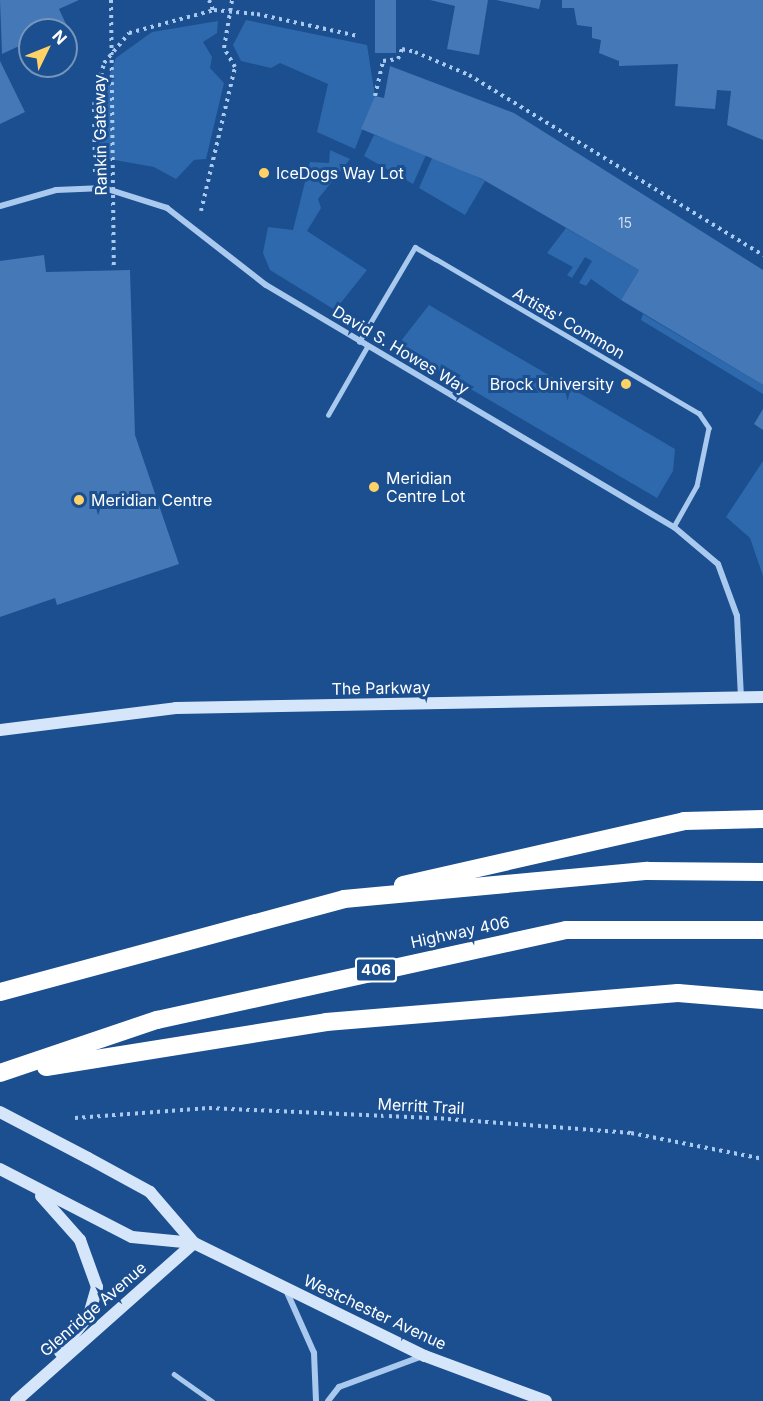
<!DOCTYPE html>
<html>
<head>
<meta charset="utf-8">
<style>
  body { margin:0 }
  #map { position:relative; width:763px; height:1401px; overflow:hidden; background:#1b4f8f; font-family:Inter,sans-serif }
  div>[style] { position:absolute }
  .green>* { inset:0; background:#2e69ad }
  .building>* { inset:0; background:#4478b7; transform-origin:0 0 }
  .path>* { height:4px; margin-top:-2px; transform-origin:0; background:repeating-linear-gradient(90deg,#a9c9ee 0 3px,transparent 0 7.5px) }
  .lane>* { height:4.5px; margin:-2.25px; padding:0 2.25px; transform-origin:2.25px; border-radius:2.25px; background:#a9c9ee }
  .street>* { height:6px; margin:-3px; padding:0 3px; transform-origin:3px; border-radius:3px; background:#a9c9ee }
  .secondary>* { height:12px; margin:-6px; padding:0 6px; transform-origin:6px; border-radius:6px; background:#d6e6fa }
  .highway>* { height:18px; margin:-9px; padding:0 9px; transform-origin:9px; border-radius:9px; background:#fff }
  .path-bridge>* { height:4px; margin-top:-2px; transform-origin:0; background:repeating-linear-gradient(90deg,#a9c9ee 0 3px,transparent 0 7.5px) }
  .secondary-bridge>* { height:12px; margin:-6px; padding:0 6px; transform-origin:6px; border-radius:6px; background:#d6e6fa }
  .dots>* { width:16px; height:16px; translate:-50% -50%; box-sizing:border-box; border:3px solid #1b4f8f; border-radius:50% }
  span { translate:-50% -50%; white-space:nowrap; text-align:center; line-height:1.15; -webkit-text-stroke:6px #1b4f8f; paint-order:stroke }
  .number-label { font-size:14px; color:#d0dded }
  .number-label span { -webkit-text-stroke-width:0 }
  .shield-label span { padding:2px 4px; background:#1b4f8f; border:2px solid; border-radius:4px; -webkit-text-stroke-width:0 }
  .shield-label { font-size:15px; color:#fff; font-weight:700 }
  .street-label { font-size:16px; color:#fff }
  .poi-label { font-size:16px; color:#fff }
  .left { translate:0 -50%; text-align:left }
  .right { translate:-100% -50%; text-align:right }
  .north { position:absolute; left:18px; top:18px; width:60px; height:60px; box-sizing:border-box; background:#1b4f8f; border:2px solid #7695bc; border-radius:50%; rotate:47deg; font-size:16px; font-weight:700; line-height:24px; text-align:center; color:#fff }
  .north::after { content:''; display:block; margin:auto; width:21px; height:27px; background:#ffd166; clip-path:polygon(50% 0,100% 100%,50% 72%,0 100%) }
</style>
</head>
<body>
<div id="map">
  <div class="green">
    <i style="clip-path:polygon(246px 20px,367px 45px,375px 96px,355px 149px,317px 132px,328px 84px,280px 63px,271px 68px,241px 61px,233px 45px)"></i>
    <i style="clip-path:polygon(218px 21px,217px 33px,203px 42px,212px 57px,210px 68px,224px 83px,206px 159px,194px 160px,176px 179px,154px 167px,98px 157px,102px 95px,116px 58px,152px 32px)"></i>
    <i style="clip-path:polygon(374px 135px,427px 153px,413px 184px,364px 156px)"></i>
    <i style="clip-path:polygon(330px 150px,350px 159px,318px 199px,321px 208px,307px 231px,367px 270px,335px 310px,270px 270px,263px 253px,268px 227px,293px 230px,310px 162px,329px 163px)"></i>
    <i style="clip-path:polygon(433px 156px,485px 181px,465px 215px,419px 188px)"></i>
    <i style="clip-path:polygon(566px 228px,639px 270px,621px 300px,591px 279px,586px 286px,579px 283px,592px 261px,585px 257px,572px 278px,567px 275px,573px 267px,547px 253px)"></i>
    <i style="clip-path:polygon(429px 305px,675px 449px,673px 471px,657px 498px,397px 346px)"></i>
    <i style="clip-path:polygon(643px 314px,763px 385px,763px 394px,641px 320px)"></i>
    <i style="clip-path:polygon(763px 461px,763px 576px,750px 538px,726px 517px)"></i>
  </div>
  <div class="building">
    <i style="clip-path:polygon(0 0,79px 0,59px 9px,66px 24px,30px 30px,30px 41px,2px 54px)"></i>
    <i style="left:375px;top:0;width:21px;height:53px"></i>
    <i style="clip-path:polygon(430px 0,488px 0,479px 55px,447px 49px,455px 6px)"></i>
    <i style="clip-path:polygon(496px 0,541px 0,539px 9px)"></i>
    <i style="clip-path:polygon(562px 0,763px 0,763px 140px,727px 125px,731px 91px,717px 90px,715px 109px,675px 106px,678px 64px,619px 66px,619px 61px,599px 53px,601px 40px,592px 38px,592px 27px,577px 25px,574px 8px,562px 8px)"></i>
    <i style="clip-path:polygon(0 61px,25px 112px,0 124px)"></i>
    <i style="clip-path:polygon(390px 66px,514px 113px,763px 270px,763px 385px,621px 300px,639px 270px,482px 179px,361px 129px,375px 96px,384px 98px)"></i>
    <i style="clip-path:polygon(44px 255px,46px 272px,130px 270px,135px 435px,179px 564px,57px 605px,55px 598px,0 617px,0 261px)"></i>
    <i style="clip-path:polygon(763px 409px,763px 430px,754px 424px)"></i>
  </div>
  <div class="path">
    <i style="left:209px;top:0;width:11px;rotate:68deg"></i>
    <i style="left:375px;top:96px;width:36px;rotate:-77deg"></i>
    <i style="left:383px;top:61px;width:15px;rotate:-8deg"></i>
    <i style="left:398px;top:59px;width:11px;rotate:-68deg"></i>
    <i style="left:402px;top:49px;width:13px;rotate:13deg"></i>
    <i style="left:415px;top:52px;width:59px;rotate:23.1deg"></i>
    <i style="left:469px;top:75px;width:345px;rotate:31.5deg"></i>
    <i style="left:95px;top:172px;width:67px;rotate:-90.9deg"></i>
    <i style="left:94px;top:105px;width:43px;rotate:-76.6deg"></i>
    <i style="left:104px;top:63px;width:39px;rotate:-50deg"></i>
    <i style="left:129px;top:33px;width:88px;rotate:-15.1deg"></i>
    <i style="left:214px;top:10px;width:43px;rotate:5.3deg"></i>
    <i style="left:257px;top:14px;width:103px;rotate:12.3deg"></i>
    <i style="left:201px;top:211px;width:148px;rotate:-76.7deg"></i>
    <i style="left:235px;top:67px;width:22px;rotate:-120deg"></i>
    <i style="left:224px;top:48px;width:49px;rotate:-80.5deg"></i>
    <i style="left:75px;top:1118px;width:134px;rotate:-4.3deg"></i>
    <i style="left:209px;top:1108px;width:239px;rotate:2.6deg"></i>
    <i style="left:448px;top:1119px;width:184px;rotate:4.4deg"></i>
    <i style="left:631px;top:1133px;width:135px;rotate:11.1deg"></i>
  </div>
  <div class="lane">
    <i style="left:359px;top:342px;width:110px;rotate:-59.5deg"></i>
    <i style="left:415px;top:247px;width:24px;rotate:30deg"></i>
    <i style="left:436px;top:259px;width:305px;rotate:30.4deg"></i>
    <i style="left:699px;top:413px;width:18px;rotate:56deg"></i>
    <i style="left:709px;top:428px;width:59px;rotate:101.7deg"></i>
    <i style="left:697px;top:486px;width:47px;rotate:119.3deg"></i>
    <i style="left:328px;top:415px;width:78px;rotate:-60.2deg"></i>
    <i style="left:174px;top:1374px;width:47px;rotate:35.4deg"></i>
  </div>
  <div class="street">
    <i style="left:0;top:206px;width:58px;rotate:-15.9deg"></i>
    <i style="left:56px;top:190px;width:48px;rotate:-2.4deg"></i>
    <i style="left:104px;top:188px;width:66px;rotate:17.6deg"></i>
    <i style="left:167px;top:208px;width:125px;rotate:37.9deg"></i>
    <i style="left:266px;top:285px;width:474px;rotate:30.7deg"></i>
    <i style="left:674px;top:527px;width:57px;rotate:40.1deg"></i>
    <i style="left:718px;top:564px;width:55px;rotate:69.9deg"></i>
    <i style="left:737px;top:616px;width:82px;rotate:87.2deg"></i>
    <i style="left:286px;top:1290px;width:69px;rotate:66deg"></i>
    <i style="left:314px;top:1353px;width:48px;rotate:87.6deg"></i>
    <i style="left:328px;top:1401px;width:18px;rotate:-52deg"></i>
    <i style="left:339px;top:1387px;width:90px;rotate:-20.3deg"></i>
  </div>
  <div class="secondary">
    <i style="left:0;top:730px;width:177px;rotate:-7.1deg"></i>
    <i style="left:176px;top:708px;width:587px;rotate:-1.07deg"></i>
    <i style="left:88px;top:1158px;width:71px;rotate:28.7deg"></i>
    <i style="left:150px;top:1192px;width:67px;rotate:49.2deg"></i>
    <i style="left:0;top:1169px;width:148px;rotate:27.3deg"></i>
    <i style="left:132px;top:1237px;width:62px;rotate:5.5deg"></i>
    <i style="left:194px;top:1243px;width:257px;rotate:26.1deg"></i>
    <i style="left:425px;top:1356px;width:129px;rotate:20.4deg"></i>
    <i style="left:41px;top:1196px;width:59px;rotate:48.4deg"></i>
    <i style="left:80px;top:1240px;width:50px;rotate:70.1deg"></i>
    <i style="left:97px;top:1287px;width:29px;rotate:106deg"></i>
    <i style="left:89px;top:1315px;width:47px;rotate:128.1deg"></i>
    <i style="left:16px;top:1401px;width:238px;rotate:-41.6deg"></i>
  </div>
  <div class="highway">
    <i style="left:403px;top:885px;width:288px;rotate:-12.8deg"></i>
    <i style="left:684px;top:821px;width:79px;rotate:-1.5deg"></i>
    <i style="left:0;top:992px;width:356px;rotate:-15.1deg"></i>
    <i style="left:344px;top:899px;width:305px;rotate:-5.3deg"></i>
    <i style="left:648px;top:871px;width:115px;rotate:0.5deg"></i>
    <i style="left:46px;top:1067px;width:284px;rotate:-9.1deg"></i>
    <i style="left:326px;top:1022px;width:353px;rotate:-4.7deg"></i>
    <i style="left:678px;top:993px;width:85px;rotate:4.7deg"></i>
    <i style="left:0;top:1073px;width:166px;rotate:-18.7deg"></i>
    <i style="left:157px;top:1020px;width:419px;rotate:-12.4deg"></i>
    <i style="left:566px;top:930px;width:197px"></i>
  </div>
  <div class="path-bridge">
    <i style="left:111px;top:0;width:270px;rotate:89.4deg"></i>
  </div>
  <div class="secondary-bridge">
    <i style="left:0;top:1112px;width:99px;rotate:27.6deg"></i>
  </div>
  <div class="dots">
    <i style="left:264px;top:173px;background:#ffd166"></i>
    <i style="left:626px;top:384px;background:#ffd166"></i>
    <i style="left:374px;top:487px;background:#ffd166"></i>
    <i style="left:79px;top:500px;background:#ffd166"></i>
  </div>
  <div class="number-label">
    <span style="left:625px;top:223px">15</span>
  </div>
  <div class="shield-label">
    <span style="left:376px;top:970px">406</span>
  </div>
  <div class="street-label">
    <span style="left:100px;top:135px;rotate:-91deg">Rankin Gateway</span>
    <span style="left:569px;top:323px;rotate:30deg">Artists' Common</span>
    <span style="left:401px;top:350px;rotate:31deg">David S. Howes Way</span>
    <span style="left:381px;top:688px;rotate:-1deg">The Parkway</span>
    <span style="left:460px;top:932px;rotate:-12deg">Highway 406</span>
    <span style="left:421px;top:1106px;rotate:3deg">Merritt Trail</span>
    <span style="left:93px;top:1309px;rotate:-41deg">Glenridge Avenue</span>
    <span style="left:375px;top:1312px;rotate:25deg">Westchester Avenue</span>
  </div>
  <div class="poi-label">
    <span class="left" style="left:276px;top:173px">IceDogs Way Lot</span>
    <span class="right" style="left:614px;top:384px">Brock University</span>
    <span class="left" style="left:386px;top:487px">Meridian<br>Centre Lot</span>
    <span class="left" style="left:91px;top:500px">Meridian Centre</span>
  </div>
  <div class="north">N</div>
</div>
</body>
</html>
